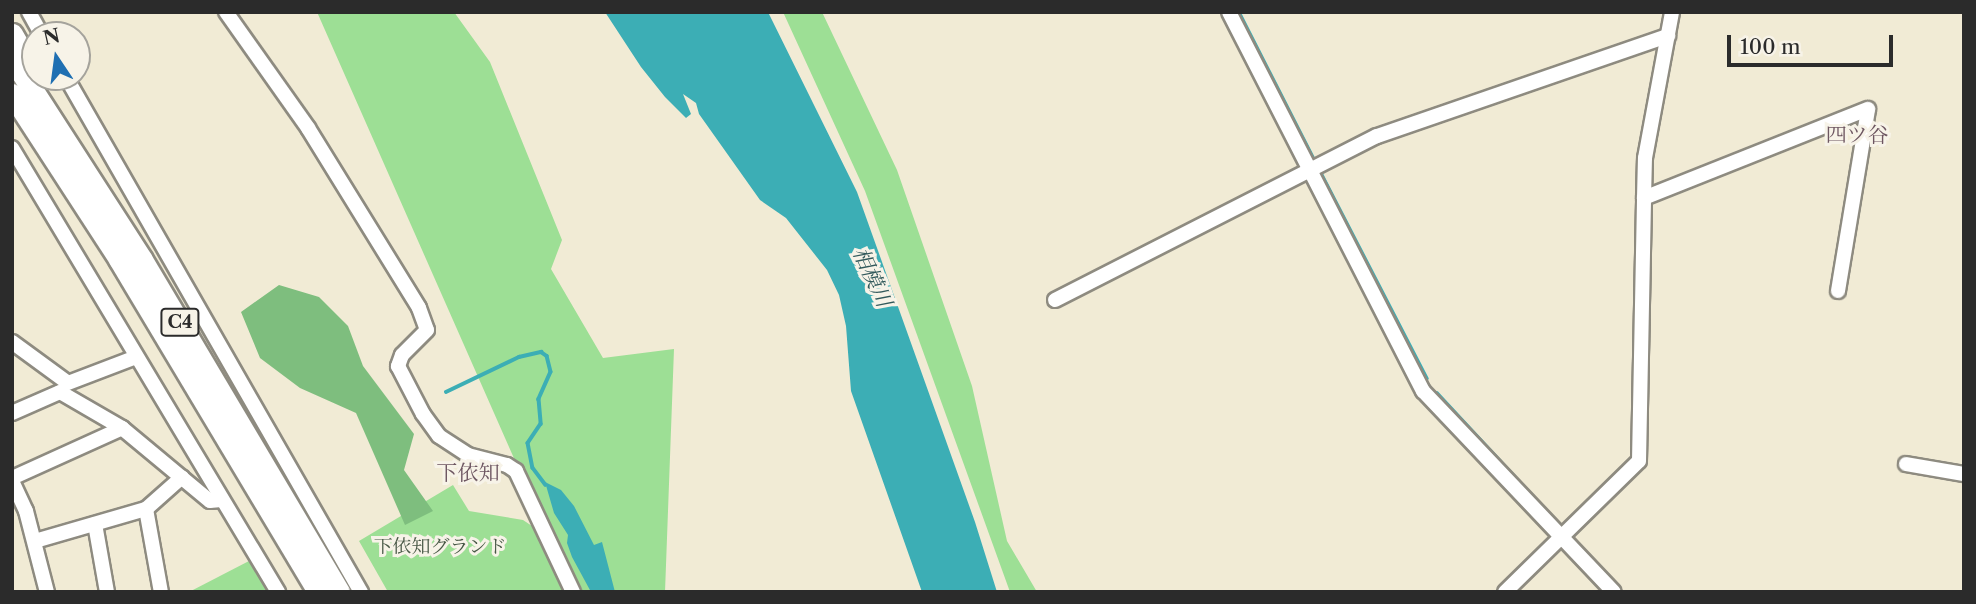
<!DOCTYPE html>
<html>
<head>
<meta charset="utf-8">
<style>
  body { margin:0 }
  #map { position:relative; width:1976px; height:604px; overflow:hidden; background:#f1ebd5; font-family:"Libre Caslon Text","Noto Serif JP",serif }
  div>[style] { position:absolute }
  .green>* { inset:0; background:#9ddf95 }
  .forest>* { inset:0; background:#7ebe7e }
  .water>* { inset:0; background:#3caeb5 }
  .stream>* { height:3.5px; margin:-1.75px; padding:0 1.75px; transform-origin:1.75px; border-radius:1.75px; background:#3caeb5 }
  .roads { filter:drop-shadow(2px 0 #8e8b80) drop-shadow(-2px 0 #8e8b80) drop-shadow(0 2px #8e8b80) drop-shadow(0 -2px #8e8b80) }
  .minor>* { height:14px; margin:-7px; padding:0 7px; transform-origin:7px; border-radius:7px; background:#fff }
  .highway>* { height:21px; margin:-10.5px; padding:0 10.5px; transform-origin:10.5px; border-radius:10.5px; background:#fff }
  span { translate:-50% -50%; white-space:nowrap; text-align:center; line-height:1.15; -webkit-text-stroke:6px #f7f3e8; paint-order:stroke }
  .shield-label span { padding:2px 5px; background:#f7f3e8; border:2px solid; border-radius:5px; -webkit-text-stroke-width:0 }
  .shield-label { font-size:18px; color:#2b2b2b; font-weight:700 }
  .park-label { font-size:19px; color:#485846 }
  .neighbourhood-label { font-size:21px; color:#6d5661 }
  .water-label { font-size:21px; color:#31595b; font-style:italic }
  .frame { position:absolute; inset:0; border:14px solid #2b2b2b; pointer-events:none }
  .north { position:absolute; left:21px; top:21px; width:70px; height:70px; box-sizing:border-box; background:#f7f3e8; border:2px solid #a5a39c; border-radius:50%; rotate:347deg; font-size:19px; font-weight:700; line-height:28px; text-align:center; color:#2b2b2b }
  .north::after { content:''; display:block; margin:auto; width:24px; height:32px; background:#1f6fb2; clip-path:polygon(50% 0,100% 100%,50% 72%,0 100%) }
  .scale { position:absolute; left:1727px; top:35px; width:166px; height:32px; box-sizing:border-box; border:4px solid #2b2b2b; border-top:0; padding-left:9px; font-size:21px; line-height:24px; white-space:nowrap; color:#2b2b2b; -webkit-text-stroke:5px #f7f3e8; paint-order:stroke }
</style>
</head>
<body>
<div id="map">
  <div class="green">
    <i style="clip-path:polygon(317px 12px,454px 12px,490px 62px,562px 240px,551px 269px,603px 358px,674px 349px,665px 592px,573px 592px)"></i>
    <i style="clip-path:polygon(783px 12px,822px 12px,897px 170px,972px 386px,1007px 541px,1037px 592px,1010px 592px,865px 191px)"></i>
    <i style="clip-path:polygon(453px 485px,469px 511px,523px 520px,544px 534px,571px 592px,388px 592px,359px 541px)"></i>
    <i style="clip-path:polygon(249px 561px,254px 562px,273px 592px,189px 592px)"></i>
  </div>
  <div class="forest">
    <i style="clip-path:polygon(279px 285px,319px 297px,348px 326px,363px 366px,414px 434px,404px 470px,433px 511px,405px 525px,356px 413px,300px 388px,260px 358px,241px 312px)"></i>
  </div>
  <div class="water">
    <i style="clip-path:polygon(605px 12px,768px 12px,857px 192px,975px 522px,997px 592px,922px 592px,851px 391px,846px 326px,839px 295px,827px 270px,786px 218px,760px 200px,699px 114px,696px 103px,683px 94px,691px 114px,686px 118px,665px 97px,641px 67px)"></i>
    <i style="clip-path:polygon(545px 482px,561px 490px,574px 506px,594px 545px,602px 542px,615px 592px,591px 592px,572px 557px,567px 543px,568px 535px,554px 513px)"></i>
  </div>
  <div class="stream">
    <i style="left:1239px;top:12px;width:165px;rotate:63deg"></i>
    <i style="left:1321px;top:173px;width:231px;rotate:62.7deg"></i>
    <i style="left:446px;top:392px;width:81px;rotate:-25.6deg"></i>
    <i style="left:519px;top:357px;width:23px;rotate:-13deg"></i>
    <i style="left:541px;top:352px;width:7px;rotate:34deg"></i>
    <i style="left:547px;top:356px;width:16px;rotate:76deg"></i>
    <i style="left:551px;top:372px;width:30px;rotate:114deg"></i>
    <i style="left:539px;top:399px;width:25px;rotate:85deg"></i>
    <i style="left:541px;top:424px;width:23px;rotate:124deg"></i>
    <i style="left:528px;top:443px;width:25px;rotate:79deg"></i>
    <i style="left:533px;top:468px;width:21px;rotate:53deg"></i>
    <i style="left:1437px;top:393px;width:176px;rotate:47.1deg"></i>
  </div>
  <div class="roads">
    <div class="minor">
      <i style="left:29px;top:12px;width:26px;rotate:61deg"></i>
      <i style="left:226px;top:12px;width:142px;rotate:54.7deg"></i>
      <i style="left:308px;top:128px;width:211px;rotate:58.3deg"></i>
      <i style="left:419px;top:308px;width:23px;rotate:70deg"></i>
      <i style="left:427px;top:330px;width:35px;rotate:135deg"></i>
      <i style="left:402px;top:355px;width:12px;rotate:110deg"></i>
      <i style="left:398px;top:366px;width:54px;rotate:62.5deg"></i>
      <i style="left:423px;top:414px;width:27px;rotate:54deg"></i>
      <i style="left:439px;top:436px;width:35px;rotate:33deg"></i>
      <i style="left:468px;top:455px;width:40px;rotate:14.4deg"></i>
      <i style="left:507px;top:465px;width:11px;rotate:34deg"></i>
      <i style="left:516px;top:471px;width:134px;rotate:64.8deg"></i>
      <i style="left:1229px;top:12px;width:426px;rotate:62.9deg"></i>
      <i style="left:1423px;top:391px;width:277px;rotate:46.5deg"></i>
      <i style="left:66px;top:77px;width:594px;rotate:60.2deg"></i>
      <i style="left:12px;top:148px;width:518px;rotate:59.07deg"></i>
      <i style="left:1644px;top:198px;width:40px;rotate:-88.6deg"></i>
      <i style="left:1645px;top:158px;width:148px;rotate:-79.5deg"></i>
      <i style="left:1838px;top:291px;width:184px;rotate:-80.6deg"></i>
      <i style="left:1055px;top:300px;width:361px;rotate:-27deg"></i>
      <i style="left:1377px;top:136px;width:308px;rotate:-19deg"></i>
      <i style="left:12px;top:342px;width:69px;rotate:36.2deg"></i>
      <i style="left:68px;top:383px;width:73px;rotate:-20.9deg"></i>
      <i style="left:12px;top:413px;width:52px;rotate:-23.6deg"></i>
      <i style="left:60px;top:392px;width:72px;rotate:30.1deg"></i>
      <i style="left:122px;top:428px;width:114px;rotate:39.7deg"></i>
      <i style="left:210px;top:501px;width:11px;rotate:-5deg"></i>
      <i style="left:1906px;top:464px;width:59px;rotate:9.8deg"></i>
      <i style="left:12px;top:478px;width:121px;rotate:-24.4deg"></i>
      <i style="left:12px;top:481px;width:33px;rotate:65deg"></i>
      <i style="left:26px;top:511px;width:84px;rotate:75.5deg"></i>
      <i style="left:146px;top:509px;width:84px;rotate:79.8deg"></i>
      <i style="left:95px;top:524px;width:69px;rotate:80deg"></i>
      <i style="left:35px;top:541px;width:116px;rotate:-16.1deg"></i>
      <i style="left:146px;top:509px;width:48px;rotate:-41.6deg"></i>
      <i style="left:1505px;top:592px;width:187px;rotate:-44.4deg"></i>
      <i style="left:1639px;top:461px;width:263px;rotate:-88.9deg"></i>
      <i style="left:1644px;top:198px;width:241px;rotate:-21.7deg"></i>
    </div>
    <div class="highway">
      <i style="left:12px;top:34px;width:39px;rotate:60deg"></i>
      <i style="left:12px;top:58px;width:240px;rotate:57.2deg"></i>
      <i style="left:142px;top:260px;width:386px;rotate:59.3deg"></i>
      <i style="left:12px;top:94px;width:197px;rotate:57deg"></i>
      <i style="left:119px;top:259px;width:388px;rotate:59.1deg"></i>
    </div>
  </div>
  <div class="shield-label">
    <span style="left:180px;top:322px">C4</span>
  </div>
  <div class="park-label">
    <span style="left:440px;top:547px">下依知グランド</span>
  </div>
  <div class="neighbourhood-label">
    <span style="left:1857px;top:135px">四ツ谷</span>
    <span style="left:468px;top:473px">下依知</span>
  </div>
  <div class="water-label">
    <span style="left:872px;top:277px;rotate:65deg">相模川</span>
  </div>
  <div class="frame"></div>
  <div class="north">N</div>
  <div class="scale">100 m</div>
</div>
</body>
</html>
